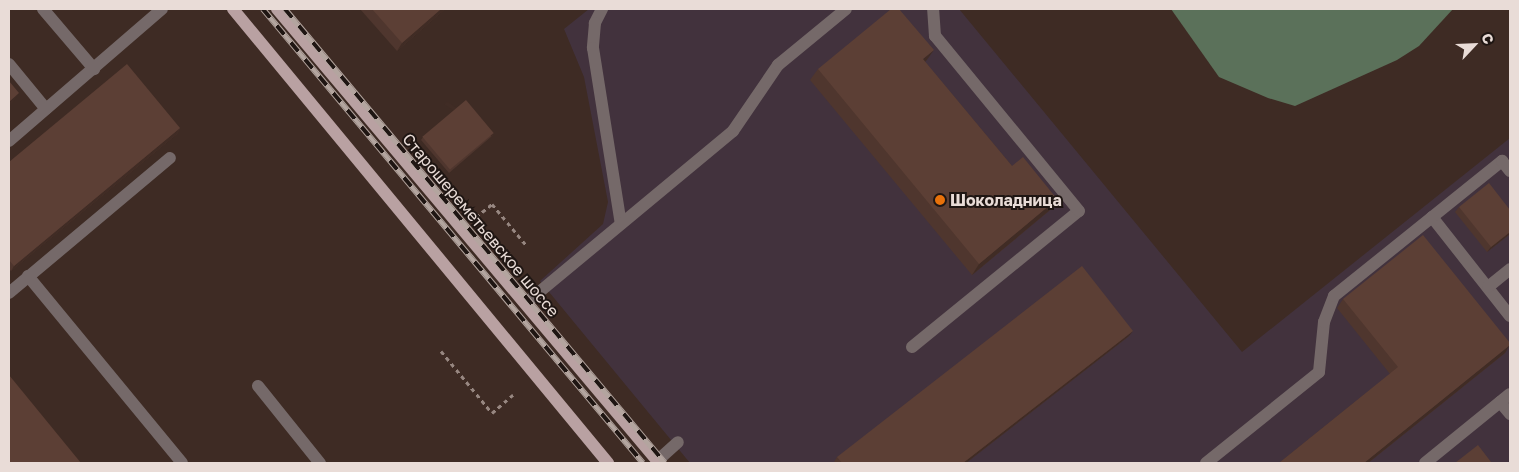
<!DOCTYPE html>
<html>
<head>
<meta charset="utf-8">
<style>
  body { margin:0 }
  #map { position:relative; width:1519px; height:472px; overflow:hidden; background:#3e2b24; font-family:"Golos Text",sans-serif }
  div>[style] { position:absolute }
  .commercial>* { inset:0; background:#42323d }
  .forest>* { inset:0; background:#5b715a }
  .path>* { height:3px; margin-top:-1.5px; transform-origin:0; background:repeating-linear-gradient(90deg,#978781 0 4px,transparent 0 8px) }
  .minor>* { height:12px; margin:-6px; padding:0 6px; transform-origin:6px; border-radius:6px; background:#756969 }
  .major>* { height:12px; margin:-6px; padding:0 6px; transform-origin:6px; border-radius:6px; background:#b9a1a2 }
  .rail>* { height:5.5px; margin-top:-2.75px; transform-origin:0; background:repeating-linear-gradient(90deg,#1f1613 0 11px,#b3a59f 0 22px); box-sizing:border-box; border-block:1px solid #b3a59f }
  .wall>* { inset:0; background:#4f362e }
  .shaded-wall>* { inset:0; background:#402c25; transform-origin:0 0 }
  .building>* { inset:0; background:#5c3f35; transform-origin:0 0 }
  .dots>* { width:14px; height:14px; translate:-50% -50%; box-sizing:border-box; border:2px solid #1f1613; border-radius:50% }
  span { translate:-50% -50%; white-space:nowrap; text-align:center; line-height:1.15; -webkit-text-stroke:4px #1f1613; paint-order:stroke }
  .poi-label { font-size:16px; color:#e9dcd7; font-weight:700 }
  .left { translate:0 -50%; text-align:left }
  .street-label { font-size:16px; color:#e9dcd7 }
  .frame { position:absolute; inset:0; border:10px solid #e9dcd7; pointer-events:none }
  .north { position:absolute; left:1449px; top:20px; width:50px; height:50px; -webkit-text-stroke:4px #1f1613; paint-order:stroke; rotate:65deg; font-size:14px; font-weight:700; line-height:20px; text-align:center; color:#e9dcd7 }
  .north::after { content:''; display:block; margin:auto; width:18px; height:22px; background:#e9dcd7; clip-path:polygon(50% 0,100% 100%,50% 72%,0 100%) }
</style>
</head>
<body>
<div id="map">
  <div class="commercial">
    <i style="clip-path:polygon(589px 9px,959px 9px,1242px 352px,1510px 138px,1510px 463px,690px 463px,540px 281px,603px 224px,608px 202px,584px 77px,564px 29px)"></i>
  </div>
  <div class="forest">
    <i style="clip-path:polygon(1171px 9px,1453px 9px,1419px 46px,1397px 60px,1295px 106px,1268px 98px,1219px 77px)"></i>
  </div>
  <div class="path">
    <i style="left:478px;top:219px;width:3px;rotate:-135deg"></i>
    <i style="left:476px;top:217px;width:21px;rotate:-39deg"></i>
    <i style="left:492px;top:204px;width:53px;rotate:50.3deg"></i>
    <i style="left:441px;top:351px;width:80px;rotate:50.6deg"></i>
    <i style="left:492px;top:413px;width:28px;rotate:-41deg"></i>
  </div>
  <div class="minor">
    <i style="left:43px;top:9px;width:79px;rotate:49.6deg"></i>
    <i style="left:602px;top:9px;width:16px;rotate:117deg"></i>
    <i style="left:595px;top:23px;width:25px;rotate:95deg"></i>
    <i style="left:593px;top:48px;width:178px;rotate:81deg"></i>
    <i style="left:9px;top:64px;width:58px;rotate:50.6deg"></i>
    <i style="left:9px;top:141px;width:202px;rotate:-40.8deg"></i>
    <i style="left:1432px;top:217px;width:126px;rotate:51.8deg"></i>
    <i style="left:28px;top:276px;width:242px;rotate:50.5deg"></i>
    <i style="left:1488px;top:287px;width:28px;rotate:-39deg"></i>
    <i style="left:9px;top:293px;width:210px;rotate:-40deg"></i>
    <i style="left:526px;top:303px;width:269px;rotate:-39.7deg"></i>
    <i style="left:733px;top:131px;width:80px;rotate:-55.7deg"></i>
    <i style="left:778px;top:65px;width:88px;rotate:-39.5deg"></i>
    <i style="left:912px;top:347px;width:215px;rotate:-39.2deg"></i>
    <i style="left:1079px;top:211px;width:227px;rotate:-129.4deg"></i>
    <i style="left:935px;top:36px;width:27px;rotate:-94deg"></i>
    <i style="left:258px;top:386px;width:99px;rotate:51.2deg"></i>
    <i style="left:1500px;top:402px;width:16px;rotate:50deg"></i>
    <i style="left:657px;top:461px;width:28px;rotate:-42deg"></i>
    <i style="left:1206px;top:463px;width:145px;rotate:-38.8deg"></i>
    <i style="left:1319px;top:372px;width:50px;rotate:-84.3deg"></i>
    <i style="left:1324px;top:322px;width:28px;rotate:-69deg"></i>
    <i style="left:1334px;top:296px;width:216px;rotate:-38.8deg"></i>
    <i style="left:1502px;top:161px;width:13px;rotate:51deg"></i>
    <i style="left:1425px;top:463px;width:109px;rotate:-39.1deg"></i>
  </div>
  <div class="major">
    <i style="left:233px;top:9px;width:589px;rotate:50.44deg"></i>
    <i style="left:277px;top:9px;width:593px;rotate:49.92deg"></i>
  </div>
  <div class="rail">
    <i style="left:263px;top:9px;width:592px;rotate:50.07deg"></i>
    <i style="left:285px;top:9px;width:592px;rotate:50.07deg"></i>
  </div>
  <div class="wall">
    <i style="clip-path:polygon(360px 9px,445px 9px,397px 51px)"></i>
    <i style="clip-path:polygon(925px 62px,1012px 166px,1050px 210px,972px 275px,810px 80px,818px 69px)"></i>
    <i style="clip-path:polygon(180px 128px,177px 134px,11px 271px,9px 269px,9px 162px)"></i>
    <i style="clip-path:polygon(494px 133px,492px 136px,449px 173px,421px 140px,423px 137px)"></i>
    <i style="clip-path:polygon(1459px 207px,1510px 210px,1510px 234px,1487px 252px,1455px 212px)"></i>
    <i style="clip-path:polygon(1343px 299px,1505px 353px,1368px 463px,1279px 463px,1390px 374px,1337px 308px)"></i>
    <i style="clip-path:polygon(1129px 336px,966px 463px,835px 463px,834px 462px,837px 457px)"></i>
  </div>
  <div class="shaded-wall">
    <i style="clip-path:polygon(441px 9px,445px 9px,397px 51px,402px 43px)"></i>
    <i style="clip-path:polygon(934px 50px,926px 61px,916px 70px,923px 59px)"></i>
    <i style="clip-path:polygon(19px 93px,13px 102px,9px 106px,9px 102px)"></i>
    <i style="clip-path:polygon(180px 128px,177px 134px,11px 271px,14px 266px)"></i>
    <i style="left:494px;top:133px;width:4px;height:57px;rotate:124deg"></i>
    <i style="clip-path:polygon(1057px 199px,1050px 210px,972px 275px,979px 264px)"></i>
    <i style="clip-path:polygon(1510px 232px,1510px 234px,1487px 252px,1491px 247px)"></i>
    <i style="clip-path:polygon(1133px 331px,1129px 336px,966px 463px,963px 463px)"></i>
    <i style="clip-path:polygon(1510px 345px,1505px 353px,1368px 463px,1364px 463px)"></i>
  </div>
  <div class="building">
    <i style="clip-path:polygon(372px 9px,441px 9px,402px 43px)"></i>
    <i style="clip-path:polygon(891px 9px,899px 9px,934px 50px,923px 59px,1012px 166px,1023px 157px,1057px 199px,979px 264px,818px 69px)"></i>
    <i style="clip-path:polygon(127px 64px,180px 128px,14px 266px,9px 260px,9px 162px)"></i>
    <i style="clip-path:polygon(9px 81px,19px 93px,9px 102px)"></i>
    <i style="left:466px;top:100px;width:43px;height:57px;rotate:50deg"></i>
    <i style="clip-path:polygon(1489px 183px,1510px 210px,1510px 232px,1491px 247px,1459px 207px)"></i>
    <i style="clip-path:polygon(1423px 235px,1510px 343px,1510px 345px,1364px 463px,1279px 463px,1398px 367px,1343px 299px)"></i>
    <i style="clip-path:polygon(1082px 266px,1133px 331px,963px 463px,842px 463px,837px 457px)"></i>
    <i style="clip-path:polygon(9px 375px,81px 463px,9px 463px)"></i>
    <i style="clip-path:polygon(1478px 445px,1491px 462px,1489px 463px,1455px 463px)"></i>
  </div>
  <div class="dots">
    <i style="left:940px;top:200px;background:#e8710a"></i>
  </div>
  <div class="poi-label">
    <span class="left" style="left:950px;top:200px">Шоколадница</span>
  </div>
  <div class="street-label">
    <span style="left:481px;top:225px;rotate:50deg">Старошереметьевское шоссе</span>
  </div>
  <div class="frame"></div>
  <div class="north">С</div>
</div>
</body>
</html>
